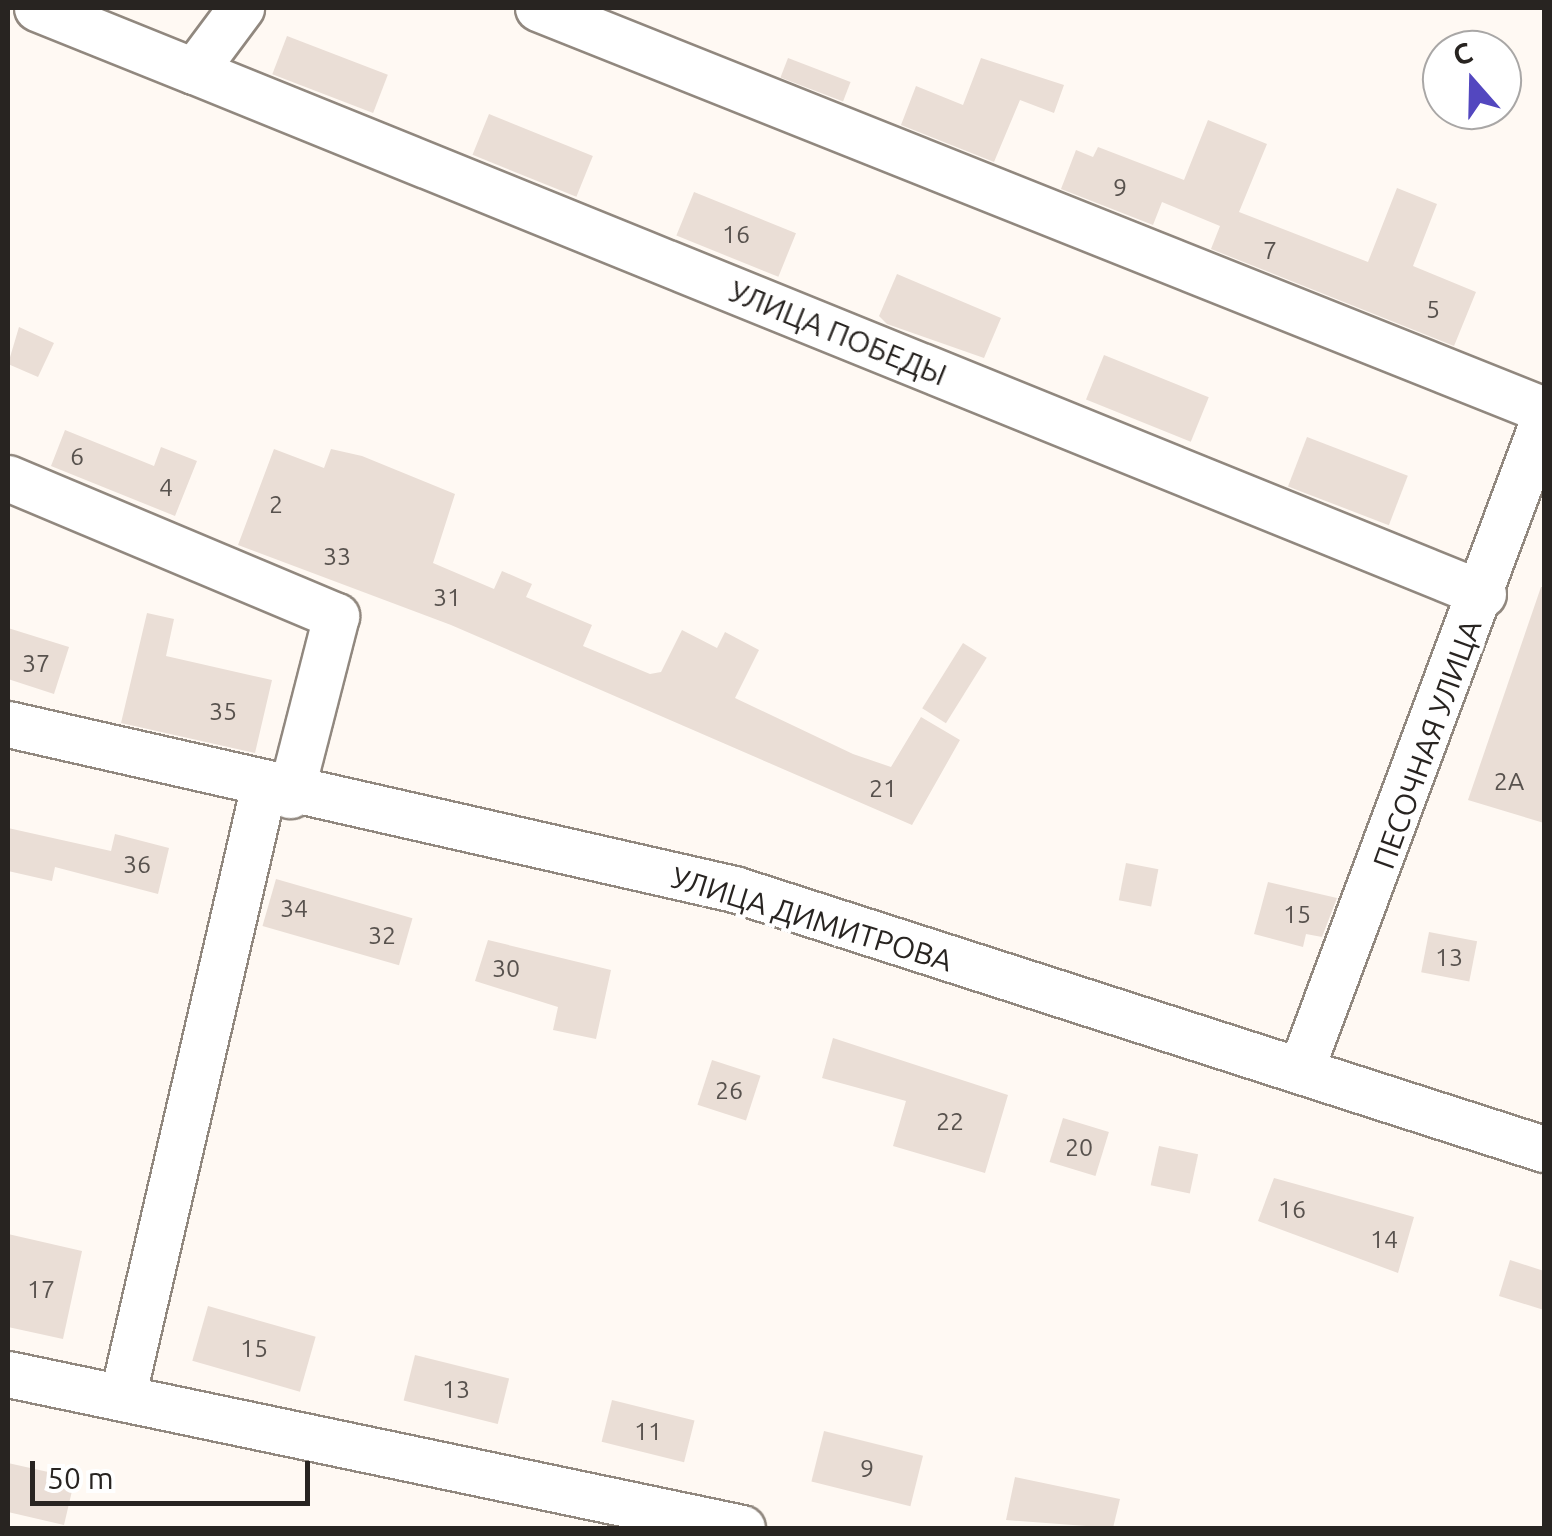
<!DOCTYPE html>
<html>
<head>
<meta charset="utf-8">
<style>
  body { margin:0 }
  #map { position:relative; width:1552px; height:1536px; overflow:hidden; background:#fff9f3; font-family:Ubuntu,sans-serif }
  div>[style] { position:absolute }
  .building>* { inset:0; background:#eaded6; transform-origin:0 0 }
  .roads { filter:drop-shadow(2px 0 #91887f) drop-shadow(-2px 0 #91887f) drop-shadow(0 2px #91887f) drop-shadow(0 -2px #91887f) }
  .minor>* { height:45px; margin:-22.5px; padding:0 22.5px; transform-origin:22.5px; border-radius:22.5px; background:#fff }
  span { translate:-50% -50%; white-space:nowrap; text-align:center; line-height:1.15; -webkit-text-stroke:8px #fff; paint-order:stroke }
  .number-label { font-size:25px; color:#58524e }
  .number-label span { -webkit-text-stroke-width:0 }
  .street-label { font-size:30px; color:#282421 }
  .frame { position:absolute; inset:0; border:10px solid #282421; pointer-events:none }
  .north { position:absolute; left:1422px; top:30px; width:100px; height:100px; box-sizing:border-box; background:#fff; border:2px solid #a9a7a6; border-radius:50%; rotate:340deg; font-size:28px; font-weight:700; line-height:40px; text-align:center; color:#282421 }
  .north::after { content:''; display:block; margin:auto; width:35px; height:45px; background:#5347bf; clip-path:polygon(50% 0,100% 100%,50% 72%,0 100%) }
  .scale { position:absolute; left:30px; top:1461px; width:280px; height:45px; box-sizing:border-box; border:5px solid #282421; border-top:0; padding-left:12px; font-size:30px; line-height:35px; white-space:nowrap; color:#282421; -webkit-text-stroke:8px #fff; paint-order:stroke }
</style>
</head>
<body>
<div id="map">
  <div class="building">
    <i style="left:287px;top:36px;width:108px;height:41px;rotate:21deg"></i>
    <i style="left:788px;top:58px;width:67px;height:21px;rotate:21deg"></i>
    <i style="clip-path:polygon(981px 58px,1064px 85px,1054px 113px,1020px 100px,994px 162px,901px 125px,916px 86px,963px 105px)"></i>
    <i style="left:489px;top:114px;width:112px;height:44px;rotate:22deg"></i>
    <i style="clip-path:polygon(1208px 120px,1267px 144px,1239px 212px,1368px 262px,1397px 188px,1437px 204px,1413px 266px,1476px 292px,1454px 346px,1211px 249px,1220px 226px,1162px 202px,1153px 225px,1061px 189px,1076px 150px,1093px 157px,1098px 147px,1184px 180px)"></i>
    <i style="left:694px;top:192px;width:110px;height:47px;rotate:22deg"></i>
    <i style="clip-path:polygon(897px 274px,1001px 318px,984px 358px,887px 324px,879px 316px)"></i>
    <i style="clip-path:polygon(19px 327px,54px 343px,38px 377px,8px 364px)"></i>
    <i style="left:1104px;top:355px;width:113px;height:48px;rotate:22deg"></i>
    <i style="clip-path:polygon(65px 430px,154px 466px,161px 447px,197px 461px,175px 516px,51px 466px)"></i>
    <i style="left:1307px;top:437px;width:108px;height:53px;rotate:21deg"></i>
    <i style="clip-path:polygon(274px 449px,324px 468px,331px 449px,362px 456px,455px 494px,433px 563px,494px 589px,502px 571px,532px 584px,526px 597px,592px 625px,583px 646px,650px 674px,661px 672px,682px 630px,717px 648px,725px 632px,759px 650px,735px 698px,853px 754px,891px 767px,921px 717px,960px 740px,912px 825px,451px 625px,238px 545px)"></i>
    <i style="clip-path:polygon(1541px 587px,1544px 587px,1544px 823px,1468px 800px)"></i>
    <i style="clip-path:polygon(147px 613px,174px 619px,166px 656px,272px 680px,255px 753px,121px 723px)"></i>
    <i style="clip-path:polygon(8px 628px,69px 647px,54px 694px,8px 679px)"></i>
    <i style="left:963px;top:643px;width:28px;height:77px;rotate:32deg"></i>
    <i style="clip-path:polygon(8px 828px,111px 851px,115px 834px,169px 848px,158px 894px,55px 867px,52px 881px,8px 871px)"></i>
    <i style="left:1126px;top:863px;width:33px;height:38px;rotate:11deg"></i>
    <i style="left:276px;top:879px;width:142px;height:49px;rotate:16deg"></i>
    <i style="clip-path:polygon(1268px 882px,1337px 898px,1322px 937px,1306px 934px,1303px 947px,1254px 934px)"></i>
    <i style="left:1429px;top:932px;width:49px;height:41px;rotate:11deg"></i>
    <i style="clip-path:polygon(488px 940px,611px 970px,596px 1039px,553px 1030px,558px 1007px,475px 981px)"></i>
    <i style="clip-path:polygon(833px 1038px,1008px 1095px,985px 1173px,893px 1146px,906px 1101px,822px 1078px)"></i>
    <i style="left:712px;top:1060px;width:51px;height:47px;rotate:18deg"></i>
    <i style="left:1063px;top:1118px;width:48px;height:46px;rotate:17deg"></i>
    <i style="left:1159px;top:1146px;width:40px;height:40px;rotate:12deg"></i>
    <i style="clip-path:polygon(1274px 1178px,1414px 1217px,1398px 1273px,1258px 1221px)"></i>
    <i style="clip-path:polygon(8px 1234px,82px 1251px,63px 1339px,8px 1327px)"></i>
    <i style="clip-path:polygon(1510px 1260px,1544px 1271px,1544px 1310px,1499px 1296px)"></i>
    <i style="left:208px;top:1306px;width:112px;height:57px;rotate:16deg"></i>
    <i style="left:415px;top:1355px;width:97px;height:47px;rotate:14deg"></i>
    <i style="left:612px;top:1400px;width:85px;height:43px;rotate:14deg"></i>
    <i style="left:824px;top:1431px;width:102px;height:52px;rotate:14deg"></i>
    <i style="clip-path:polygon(8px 1463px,75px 1478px,64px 1525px,8px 1512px)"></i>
    <i style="clip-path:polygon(1015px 1477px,1120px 1499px,1113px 1528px,1006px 1520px)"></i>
  </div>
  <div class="roads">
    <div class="minor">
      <i style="left:37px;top:8px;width:169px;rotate:21.9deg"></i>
      <i style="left:194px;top:71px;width:79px;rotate:-53.3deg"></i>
      <i style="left:538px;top:8px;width:1083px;rotate:21.78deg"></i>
      <i style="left:194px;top:71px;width:1391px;rotate:22.08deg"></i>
      <i style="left:8px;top:478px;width:356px;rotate:22.8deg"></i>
      <i style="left:336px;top:616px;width:185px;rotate:104.4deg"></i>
      <i style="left:8px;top:724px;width:745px;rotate:12.8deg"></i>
      <i style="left:734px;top:889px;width:851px;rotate:17.8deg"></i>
      <i style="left:1302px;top:1066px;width:692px;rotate:-69.52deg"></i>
      <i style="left:8px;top:1374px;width:750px;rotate:11.85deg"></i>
      <i style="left:122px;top:1398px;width:625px;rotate:-76.96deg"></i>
    </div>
  </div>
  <div class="number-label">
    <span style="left:1120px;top:187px">9</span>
    <span style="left:736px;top:234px">16</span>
    <span style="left:1270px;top:250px">7</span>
    <span style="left:1433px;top:309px">5</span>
    <span style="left:77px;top:456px">6</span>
    <span style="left:166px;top:487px">4</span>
    <span style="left:276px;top:504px">2</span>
    <span style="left:337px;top:556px">33</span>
    <span style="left:447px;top:597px">31</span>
    <span style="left:36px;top:663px">37</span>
    <span style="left:223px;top:711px">35</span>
    <span style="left:1509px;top:781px">2А</span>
    <span style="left:883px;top:788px">21</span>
    <span style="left:137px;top:864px">36</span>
    <span style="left:294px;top:908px">34</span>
    <span style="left:1297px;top:914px">15</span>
    <span style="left:382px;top:935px">32</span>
    <span style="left:1449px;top:957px">13</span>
    <span style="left:506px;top:968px">30</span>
    <span style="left:729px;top:1090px">26</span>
    <span style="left:950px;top:1121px">22</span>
    <span style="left:1079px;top:1147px">20</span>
    <span style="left:1292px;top:1209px">16</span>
    <span style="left:1384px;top:1239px">14</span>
    <span style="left:41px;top:1289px">17</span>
    <span style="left:254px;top:1348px">15</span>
    <span style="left:456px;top:1389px">13</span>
    <span style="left:648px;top:1431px">11</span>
    <span style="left:867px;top:1468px">9</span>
  </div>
  <div class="street-label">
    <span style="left:838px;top:333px;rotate:22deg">УЛИЦА ПОБЕДЫ</span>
    <span style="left:1427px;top:744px;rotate:-70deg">ПЕСОЧНАЯ УЛИЦА</span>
    <span style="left:812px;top:919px;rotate:17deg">УЛИЦА ДИМИТРОВА</span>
  </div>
  <div class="frame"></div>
  <div class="north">С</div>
  <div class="scale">50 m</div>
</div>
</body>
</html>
